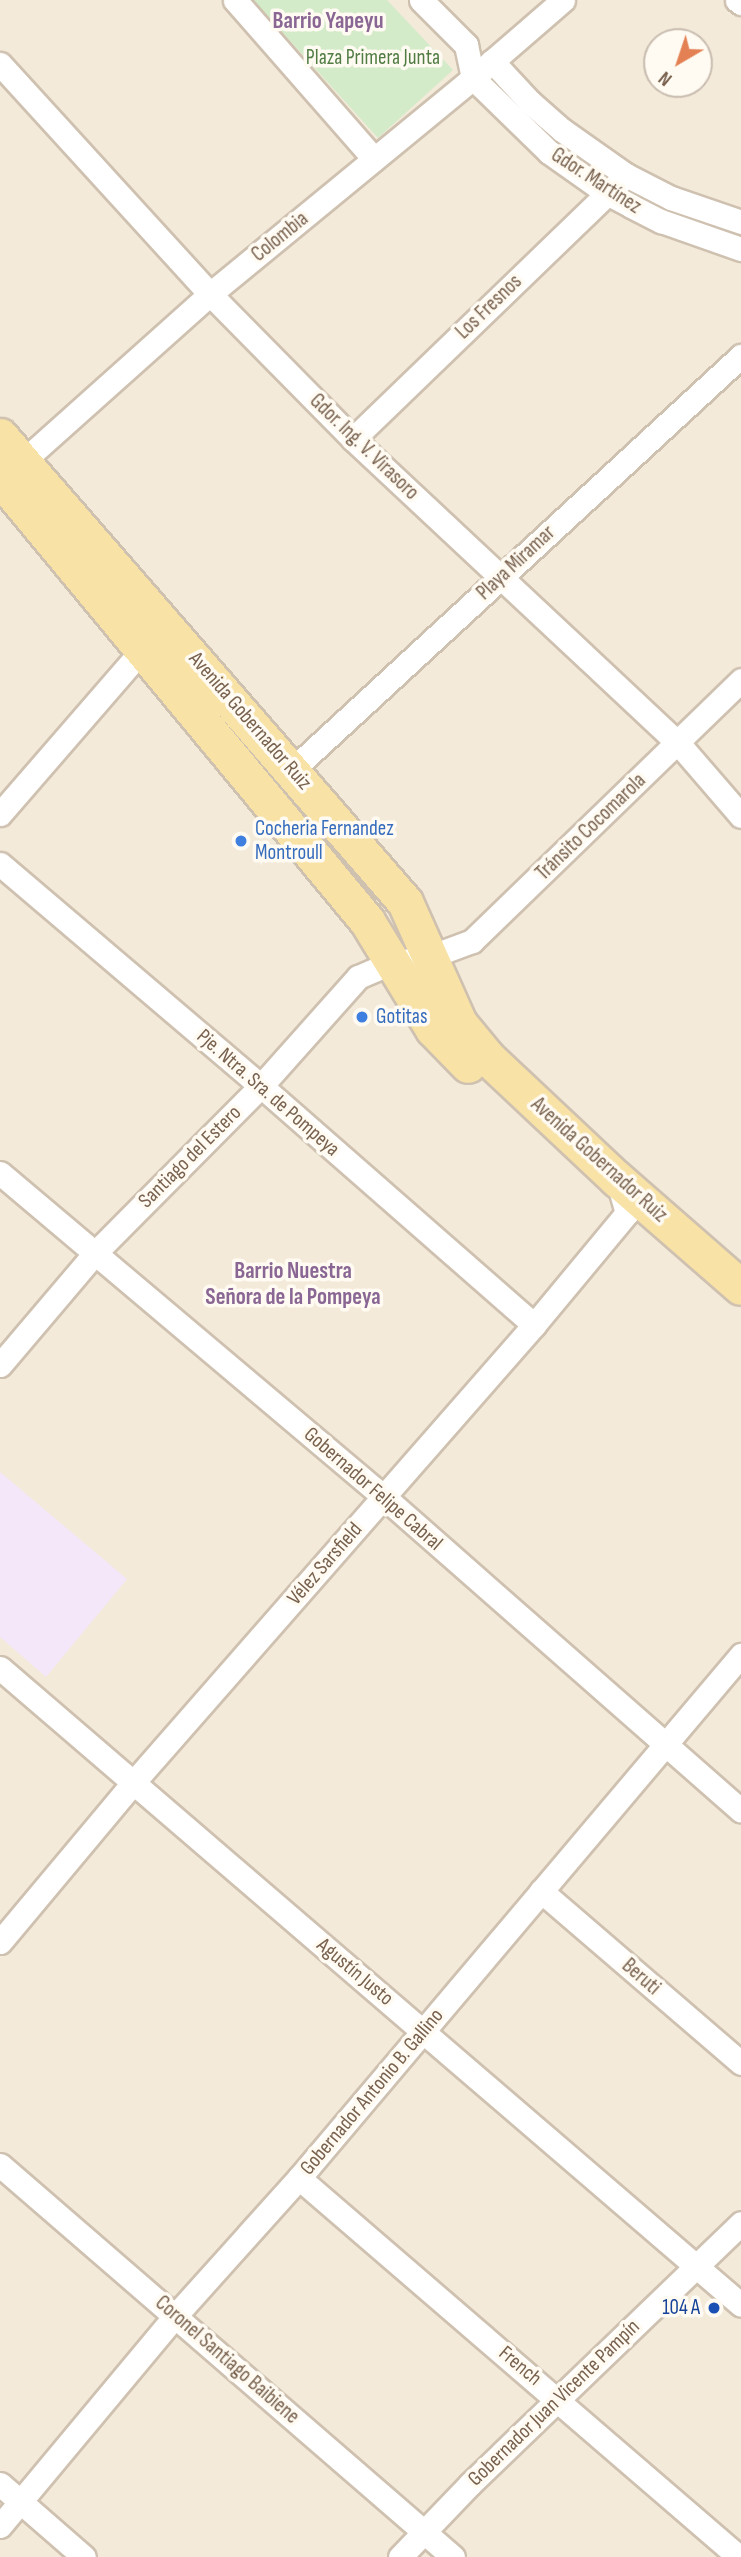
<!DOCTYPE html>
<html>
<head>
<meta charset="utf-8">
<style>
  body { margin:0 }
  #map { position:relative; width:741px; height:2557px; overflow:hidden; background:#fcf7eb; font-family:"Sofia Sans Condensed",sans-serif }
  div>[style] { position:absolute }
  .residential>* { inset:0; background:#f4eada }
  .education>* { inset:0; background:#f4e7f9 }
  .green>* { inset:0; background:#d3ebc9 }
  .roads { filter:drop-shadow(2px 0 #cfc1b0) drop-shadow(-2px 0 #cfc1b0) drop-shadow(0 2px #cfc1b0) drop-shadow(0 -2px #cfc1b0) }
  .street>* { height:23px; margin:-11.5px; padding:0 11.5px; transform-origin:11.5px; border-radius:11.5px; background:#fff }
  .primary>* { height:35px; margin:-17.5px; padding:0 17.5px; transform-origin:17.5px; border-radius:17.5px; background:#f8e2a6 }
  .dots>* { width:19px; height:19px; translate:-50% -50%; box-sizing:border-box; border:4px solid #fffbf2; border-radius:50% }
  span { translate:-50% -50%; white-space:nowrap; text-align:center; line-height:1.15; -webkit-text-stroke:7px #fffbf2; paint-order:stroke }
  .park-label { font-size:21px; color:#517d45 }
  .street-label { font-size:21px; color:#78614e }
  .shop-label { font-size:21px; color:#366cbe }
  .left { translate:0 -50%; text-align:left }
  .transit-label { font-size:21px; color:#164399 }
  .right { translate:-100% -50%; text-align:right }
  .neighbourhood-label { font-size:23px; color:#896693; font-weight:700 }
  .north { position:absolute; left:643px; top:28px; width:70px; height:70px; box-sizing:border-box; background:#fffbf2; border:2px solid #c9bdb0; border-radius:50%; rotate:219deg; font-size:19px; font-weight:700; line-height:28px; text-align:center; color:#78614e }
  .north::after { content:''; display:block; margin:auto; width:24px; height:32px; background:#e38154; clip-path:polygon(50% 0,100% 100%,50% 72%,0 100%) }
</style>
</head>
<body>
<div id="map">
  <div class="residential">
    <i style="clip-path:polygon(evenodd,0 0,741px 0,741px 2557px,0 2557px,0 0,657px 42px,699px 42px,699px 84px,657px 84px,657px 42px)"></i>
  </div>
  <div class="education">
    <i style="clip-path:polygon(0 1472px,127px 1579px,46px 1677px,0 1637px)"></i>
  </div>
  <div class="green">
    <i style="clip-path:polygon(253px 0,387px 0,453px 70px,378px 138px)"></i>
  </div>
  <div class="roads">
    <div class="street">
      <i style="left:235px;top:0;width:211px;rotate:48.8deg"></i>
      <i style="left:421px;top:0;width:64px;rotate:45deg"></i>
      <i style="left:466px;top:45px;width:34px;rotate:78deg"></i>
      <i style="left:473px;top:78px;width:106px;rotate:44.2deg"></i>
      <i style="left:549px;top:152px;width:71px;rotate:35.3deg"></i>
      <i style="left:607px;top:193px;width:27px;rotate:28deg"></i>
      <i style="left:631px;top:206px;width:34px;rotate:27deg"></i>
      <i style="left:661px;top:221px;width:85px;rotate:19.3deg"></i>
      <i style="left:737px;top:0;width:5px;rotate:37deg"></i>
      <i style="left:492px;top:61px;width:56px;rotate:47.2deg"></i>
      <i style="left:530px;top:102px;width:43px;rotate:41.2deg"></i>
      <i style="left:562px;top:130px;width:78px;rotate:35.1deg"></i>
      <i style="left:626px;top:175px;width:51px;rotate:27.1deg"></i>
      <i style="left:671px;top:198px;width:74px;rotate:18.9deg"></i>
      <i style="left:0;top:64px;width:311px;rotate:47.6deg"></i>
      <i style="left:210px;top:294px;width:204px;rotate:45.4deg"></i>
      <i style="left:353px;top:439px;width:445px;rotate:43.1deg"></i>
      <i style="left:678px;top:743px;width:96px;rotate:49.2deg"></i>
      <i style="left:353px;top:439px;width:380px;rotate:-44deg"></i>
      <i style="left:12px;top:471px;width:266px;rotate:-41.8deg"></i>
      <i style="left:210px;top:294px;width:340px;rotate:-39.4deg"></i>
      <i style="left:473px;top:78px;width:119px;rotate:-40.9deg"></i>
      <i style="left:292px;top:770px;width:611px;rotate:-42.68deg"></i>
      <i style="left:0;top:814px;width:217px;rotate:-49.1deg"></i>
      <i style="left:0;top:864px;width:343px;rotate:40.4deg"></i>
      <i style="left:261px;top:1086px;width:363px;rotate:41.2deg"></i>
      <i style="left:0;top:1173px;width:502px;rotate:40.16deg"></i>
      <i style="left:384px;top:1497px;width:475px;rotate:41.3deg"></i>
      <i style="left:0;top:1365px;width:148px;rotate:-49.7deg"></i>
      <i style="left:96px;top:1252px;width:234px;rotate:-45.2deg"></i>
      <i style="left:261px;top:1086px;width:146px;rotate:-48.3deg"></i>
      <i style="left:358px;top:977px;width:36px;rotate:-23deg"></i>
      <i style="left:391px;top:963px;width:38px;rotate:-9deg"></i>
      <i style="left:429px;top:957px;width:46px;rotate:-20.4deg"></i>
      <i style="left:472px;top:941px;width:375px;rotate:-44.1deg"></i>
      <i style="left:0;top:1668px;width:977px;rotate:40.68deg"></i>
      <i style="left:541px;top:1891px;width:264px;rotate:40.7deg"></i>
      <i style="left:0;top:1942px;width:206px;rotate:-50.1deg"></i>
      <i style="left:132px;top:1784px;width:610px;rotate:-48.79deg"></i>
      <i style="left:534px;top:1325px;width:146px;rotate:-50.3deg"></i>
      <i style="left:627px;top:1213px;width:32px;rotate:-106deg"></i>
      <i style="left:0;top:2165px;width:599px;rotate:40.87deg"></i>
      <i style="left:299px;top:2178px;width:581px;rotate:40.74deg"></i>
      <i style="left:0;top:2484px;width:111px;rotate:41deg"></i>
      <i style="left:0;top:2526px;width:273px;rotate:-50.2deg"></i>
      <i style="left:175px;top:2316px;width:186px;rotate:-48.1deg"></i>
      <i style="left:299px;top:2178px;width:685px;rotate:-49.8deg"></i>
      <i style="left:400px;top:2557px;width:101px;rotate:-46.2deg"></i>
      <i style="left:470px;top:2484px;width:376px;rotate:-43.9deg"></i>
    </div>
    <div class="primary">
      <i style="left:0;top:436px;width:617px;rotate:49.01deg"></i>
      <i style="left:405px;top:902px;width:133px;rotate:65.9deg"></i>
      <i style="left:459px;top:1023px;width:45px;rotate:50.4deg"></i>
      <i style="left:488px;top:1058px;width:177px;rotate:43.2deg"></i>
      <i style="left:617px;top:1179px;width:164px;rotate:41.1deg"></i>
      <i style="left:0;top:478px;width:575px;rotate:50.36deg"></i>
      <i style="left:367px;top:921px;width:127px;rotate:58.6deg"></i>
      <i style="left:433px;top:1029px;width:50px;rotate:45.8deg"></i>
    </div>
  </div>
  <div class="dots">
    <i style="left:241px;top:841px;background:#3f7fe0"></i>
    <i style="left:362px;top:1017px;background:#3f7fe0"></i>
    <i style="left:714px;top:2308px;background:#1a4fb4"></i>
  </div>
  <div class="park-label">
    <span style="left:373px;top:58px">Plaza Primera Junta</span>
  </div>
  <div class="street-label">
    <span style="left:596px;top:181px;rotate:33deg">Gdor. Martínez</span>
    <span style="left:280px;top:237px;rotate:-39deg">Colombia</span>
    <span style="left:489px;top:307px;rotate:-44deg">Los Fresnos</span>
    <span style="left:364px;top:447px;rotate:44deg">Gdor. Ing. V. Virasoro</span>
    <span style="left:516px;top:563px;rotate:-43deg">Playa Miramar</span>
    <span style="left:250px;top:721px;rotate:49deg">Avenida Gobernador Ruiz</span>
    <span style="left:591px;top:827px;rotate:-44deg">Tránsito Cocomarola</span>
    <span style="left:268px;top:1093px;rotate:41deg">Pje. Ntra. Sra. de Pompeya</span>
    <span style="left:190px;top:1157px;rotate:-45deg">Santiago del Estero</span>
    <span style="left:599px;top:1160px;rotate:42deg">Avenida Gobernador Ruiz</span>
    <span style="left:373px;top:1489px;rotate:41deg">Gobernador Felipe Cabral</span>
    <span style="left:325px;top:1564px;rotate:-49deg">Vélez Sarsfield</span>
    <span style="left:355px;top:1972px;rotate:40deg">Agustín Justo</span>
    <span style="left:641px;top:1977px;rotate:41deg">Beruti</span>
    <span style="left:372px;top:2092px;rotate:-50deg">Gobernador Antonio B. Gallino</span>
    <span style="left:227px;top:2360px;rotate:41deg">Coronel Santiago Baibiene</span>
    <span style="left:520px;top:2366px;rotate:40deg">French</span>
    <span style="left:554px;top:2403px;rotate:-44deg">Gobernador Juan Vicente Pampín</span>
  </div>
  <div class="shop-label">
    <span class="left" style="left:255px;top:841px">Cocheria Fernandez<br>Montroull</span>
    <span class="left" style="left:376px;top:1017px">Gotitas</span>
  </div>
  <div class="transit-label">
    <span class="right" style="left:700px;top:2308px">104 A</span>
  </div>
  <div class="neighbourhood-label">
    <span style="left:328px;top:21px">Barrio Yapeyu</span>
    <span style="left:293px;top:1284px">Barrio Nuestra<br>Señora de la Pompeya</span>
  </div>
  <div class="north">N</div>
</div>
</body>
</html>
